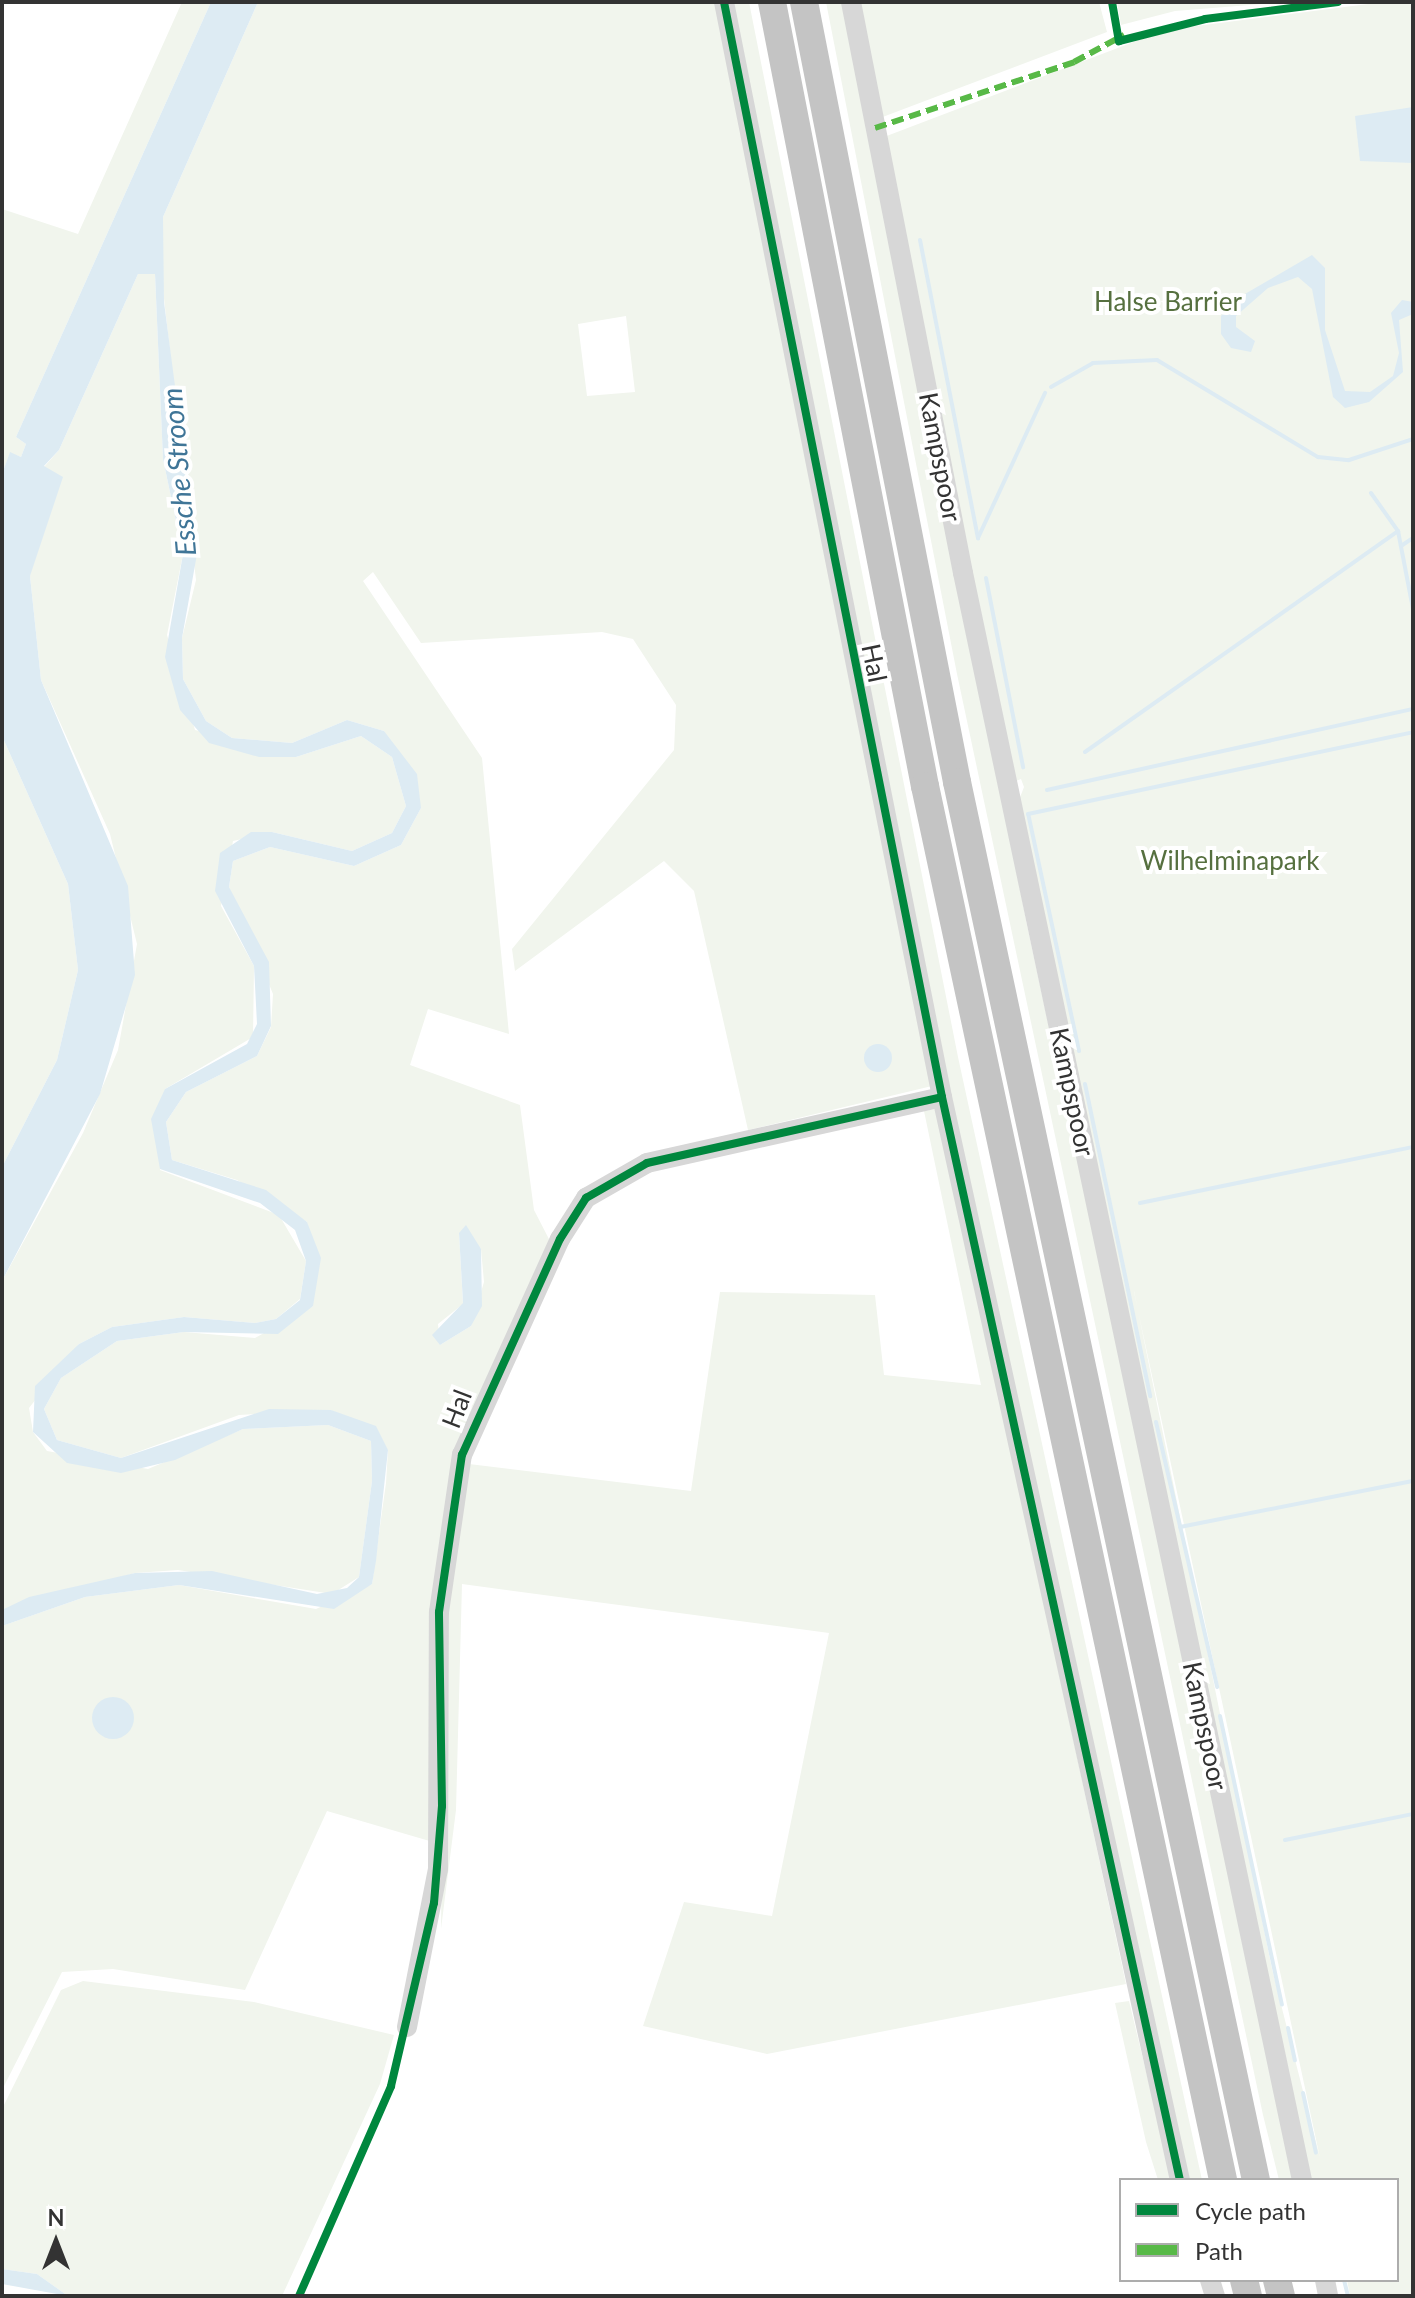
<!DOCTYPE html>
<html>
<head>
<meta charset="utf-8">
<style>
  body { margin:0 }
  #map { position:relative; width:1415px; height:2298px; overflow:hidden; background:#fff; font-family:Lato,sans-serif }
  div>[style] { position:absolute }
  .green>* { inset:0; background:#f1f5ed }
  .water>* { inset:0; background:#ddebf3 }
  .round { border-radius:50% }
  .stream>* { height:4px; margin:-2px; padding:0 2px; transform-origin:2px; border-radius:2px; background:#ddebf3 }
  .minor>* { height:20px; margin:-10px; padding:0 10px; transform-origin:10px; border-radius:10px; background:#d7d7d7 }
  .highway>* { height:28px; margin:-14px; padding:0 14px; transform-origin:14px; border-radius:14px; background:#c4c4c4 }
  .quiet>* { height:6px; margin-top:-3px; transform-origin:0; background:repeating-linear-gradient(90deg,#58b947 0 12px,transparent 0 18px) }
  .cycleway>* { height:8px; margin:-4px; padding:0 4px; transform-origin:4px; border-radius:4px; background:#00873e }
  span { translate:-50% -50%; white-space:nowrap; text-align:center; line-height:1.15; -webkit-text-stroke:8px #fff; paint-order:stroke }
  .park-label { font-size:26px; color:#56703f }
  .street-label { font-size:26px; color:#333 }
  .water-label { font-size:28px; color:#3f7597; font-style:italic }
  .frame { position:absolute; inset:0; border:4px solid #333; pointer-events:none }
  .legend { position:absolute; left:1119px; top:2178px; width:280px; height:104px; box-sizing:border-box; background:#fff; border:2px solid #adadad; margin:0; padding:10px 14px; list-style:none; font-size:24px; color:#333 }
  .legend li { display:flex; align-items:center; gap:16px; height:40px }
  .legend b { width:40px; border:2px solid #adadad }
  .north { position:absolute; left:16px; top:2202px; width:80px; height:80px; -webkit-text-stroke:6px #fff; paint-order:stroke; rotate:0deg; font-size:22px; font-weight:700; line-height:32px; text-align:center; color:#333 }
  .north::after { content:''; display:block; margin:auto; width:28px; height:36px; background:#333; clip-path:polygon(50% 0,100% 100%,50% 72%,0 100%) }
</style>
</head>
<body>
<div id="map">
  <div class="green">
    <i style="clip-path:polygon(182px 2px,211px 2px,16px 437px,26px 444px,21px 457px,10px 453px,2px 474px,2px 209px,78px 234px)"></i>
    <i style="clip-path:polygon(evenodd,258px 2px,717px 2px,932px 1086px,748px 1130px,694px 891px,664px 861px,515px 971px,512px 949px,674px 750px,676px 705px,633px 639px,602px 632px,421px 643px,373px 572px,363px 581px,482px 758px,509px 1034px,428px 1009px,410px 1065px,520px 1105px,534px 1210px,551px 1243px,458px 1451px,433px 1842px,327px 1811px,245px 1990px,113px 1969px,62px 1972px,2px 2090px,2px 1626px,85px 1597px,179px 1585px,316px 1609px,372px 1584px,386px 1483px,388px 1450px,331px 1410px,239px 1415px,121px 1458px,57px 1440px,44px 1409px,61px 1378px,117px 1341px,184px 1332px,255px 1338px,313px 1306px,307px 1222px,237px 1180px,172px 1160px,166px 1122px,186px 1092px,257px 1056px,271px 1027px,273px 994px,229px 887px,233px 861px,270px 847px,354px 866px,401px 845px,421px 808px,384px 731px,347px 720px,292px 743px,232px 738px,206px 721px,183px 679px,182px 638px,196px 580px,162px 281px,163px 217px,258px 2px,626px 316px,635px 392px,587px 396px,578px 324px,626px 316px,258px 2px,459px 1233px,481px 1249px,484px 1282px,471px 1326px,440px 1345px,438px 1324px,463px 1304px,459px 1233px)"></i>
    <i style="clip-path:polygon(733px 2px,749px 2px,958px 1057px,1202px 2180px,1187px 2180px,953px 1122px)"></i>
    <i style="clip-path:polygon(826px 2px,844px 2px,1027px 925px,1296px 2180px,1279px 2180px,1263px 2115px,957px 674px)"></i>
    <i style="clip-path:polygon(859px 2px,1099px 2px,1107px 32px,880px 118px)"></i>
    <i style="clip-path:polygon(1117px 2px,1286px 2px,1175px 11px,1121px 25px)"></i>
    <i style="clip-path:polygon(evenodd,1384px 2px,1413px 2px,1413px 2296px,1350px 2296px,1347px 2280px,1397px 2280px,1397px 2180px,1306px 2180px,1019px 800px,1024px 787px,1021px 779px,1011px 783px,884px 137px,1165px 30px,1384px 2px,1134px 1291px,1134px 1292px,1320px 2158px,1272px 1969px,1134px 1291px)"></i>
    <i style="clip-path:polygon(138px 274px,155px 274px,163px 459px,183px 554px,167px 635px,195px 730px,296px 757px,361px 736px,392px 757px,406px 806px,392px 833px,352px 851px,272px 832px,233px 841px,221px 906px,254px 966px,253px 1037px,165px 1089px,160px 1170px,279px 1215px,306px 1261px,300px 1299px,276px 1319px,255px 1323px,184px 1317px,112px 1327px,79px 1344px,29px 1408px,33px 1432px,47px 1451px,148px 1469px,243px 1429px,328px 1425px,371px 1441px,372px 1481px,359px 1577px,332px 1594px,178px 1570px,135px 1573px,2px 1610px,2px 1281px,83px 1133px,118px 1050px,137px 944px,110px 834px,41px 680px,30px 576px,44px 467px,59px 450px)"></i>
    <i style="clip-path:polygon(2px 736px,68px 884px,78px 970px,57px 1060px,2px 1167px)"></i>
    <i style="clip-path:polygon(937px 1109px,1126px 1984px,767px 2054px,643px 2026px,684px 1902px,772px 1916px,829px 1633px,462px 1584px,456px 1810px,441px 1929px,445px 1621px,469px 1464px,691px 1491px,720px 1292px,875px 1295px,884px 1375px,981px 1385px,924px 1111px)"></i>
    <i style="clip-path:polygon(83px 1981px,254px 2002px,394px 2035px,380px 2084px,282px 2296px,68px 2296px,37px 2274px,2px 2269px,2px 2109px,61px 1990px)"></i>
    <i style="clip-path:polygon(1129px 2001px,1157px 2117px,1173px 2180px,1158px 2180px,1146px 2142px,1115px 2003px)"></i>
  </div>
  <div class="water">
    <i style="clip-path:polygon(211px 2px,258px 2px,163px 217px,164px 302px,197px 554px,182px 638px,183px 679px,206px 721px,232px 738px,292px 743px,347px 720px,384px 731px,417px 774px,421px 808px,401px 845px,354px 866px,270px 847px,233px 861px,229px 887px,269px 962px,271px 1026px,257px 1056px,186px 1092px,166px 1122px,172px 1160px,266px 1190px,307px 1222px,321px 1258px,313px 1306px,278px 1334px,184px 1332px,117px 1341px,61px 1378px,44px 1409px,57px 1440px,121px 1458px,269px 1409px,331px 1410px,376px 1426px,388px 1450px,376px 1561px,372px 1584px,334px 1609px,179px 1585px,85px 1597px,2px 1626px,2px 1610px,29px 1597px,135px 1573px,212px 1571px,317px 1594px,347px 1588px,359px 1577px,372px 1481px,371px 1441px,328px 1425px,243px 1429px,175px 1460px,121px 1473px,67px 1463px,33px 1432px,35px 1386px,79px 1344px,112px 1327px,184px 1317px,255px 1323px,276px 1319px,300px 1300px,306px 1261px,295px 1230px,260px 1203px,160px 1169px,151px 1119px,165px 1089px,247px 1044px,257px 1024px,254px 966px,215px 891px,220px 853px,251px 832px,272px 832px,352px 851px,392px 833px,406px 806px,392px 757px,361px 736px,296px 757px,259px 757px,209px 743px,180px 710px,165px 657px,183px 554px,163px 459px,155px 274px,138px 274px,59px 450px,44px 466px,63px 477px,30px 576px,41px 680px,128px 886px,135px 975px,100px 1094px,2px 1281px,2px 1167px,57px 1060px,78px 970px,68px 884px,2px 736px,2px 474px,10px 452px,21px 457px,26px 444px,16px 437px)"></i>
    <i style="clip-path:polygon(1413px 107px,1413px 163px,1360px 161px,1355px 116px)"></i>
    <i style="clip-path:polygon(1312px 255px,1325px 268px,1325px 330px,1345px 391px,1370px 392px,1393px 376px,1399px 353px,1391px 313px,1402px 300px,1413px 302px,1413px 314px,1399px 320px,1403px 372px,1369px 402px,1345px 408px,1333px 397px,1312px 289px,1298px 277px,1268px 288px,1236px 316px,1236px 327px,1255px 341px,1251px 352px,1231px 348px,1221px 334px,1221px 316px,1238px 298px)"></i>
    <i class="round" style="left:864px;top:1044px;width:28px;height:28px"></i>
    <i style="clip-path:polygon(466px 1225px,481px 1249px,482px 1306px,471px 1326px,440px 1345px,432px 1335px,463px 1303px,459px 1233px)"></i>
    <i class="round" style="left:92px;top:1697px;width:42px;height:42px"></i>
    <i style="clip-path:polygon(2px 2269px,37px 2274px,68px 2296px,2px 2284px)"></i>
  </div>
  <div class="stream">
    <i style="left:920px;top:240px;width:304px;rotate:79deg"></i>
    <i style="left:978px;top:538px;width:160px;rotate:-65.2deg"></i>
    <i style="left:1051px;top:387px;width:48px;rotate:-29.7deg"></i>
    <i style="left:1093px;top:363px;width:64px;rotate:-2.7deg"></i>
    <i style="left:1157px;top:360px;width:188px;rotate:31.1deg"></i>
    <i style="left:1318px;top:457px;width:31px;rotate:6deg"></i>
    <i style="left:1349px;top:460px;width:67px;rotate:-18.2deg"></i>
    <i style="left:1371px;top:493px;width:47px;rotate:54.6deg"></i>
    <i style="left:1398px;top:531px;width:79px;rotate:79.1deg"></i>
    <i style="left:1401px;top:546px;width:14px;rotate:-34deg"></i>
    <i style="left:986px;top:578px;width:193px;rotate:78.9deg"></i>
    <i style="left:1085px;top:752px;width:383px;rotate:-35.2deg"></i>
    <i style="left:1047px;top:790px;width:375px;rotate:-12.5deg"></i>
    <i style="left:1079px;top:1051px;width:242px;rotate:-102.1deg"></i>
    <i style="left:1028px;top:814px;width:394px;rotate:-12deg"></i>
    <i style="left:1085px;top:1084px;width:319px;rotate:78.2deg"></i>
    <i style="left:1140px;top:1203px;width:279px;rotate:-11.6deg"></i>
    <i style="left:1156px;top:1422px;width:272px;rotate:77deg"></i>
    <i style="left:1180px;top:1527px;width:237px;rotate:-11.2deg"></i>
    <i style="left:1220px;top:1716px;width:295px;rotate:77.9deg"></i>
    <i style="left:1285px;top:1840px;width:131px;rotate:-11.5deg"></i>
    <i style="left:1288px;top:2028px;width:33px;rotate:78deg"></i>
    <i style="left:1303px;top:2093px;width:61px;rotate:77.8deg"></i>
    <i style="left:1344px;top:2280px;width:16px;rotate:76deg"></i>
  </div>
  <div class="minor">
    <i style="left:724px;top:2px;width:1116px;rotate:78.74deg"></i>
    <i style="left:942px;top:1097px;width:1109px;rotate:77.61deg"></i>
    <i style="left:851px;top:2px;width:582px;rotate:78.9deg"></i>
    <i style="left:963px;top:573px;width:1642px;rotate:78.09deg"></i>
    <i style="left:407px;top:2027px;width:161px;rotate:-78.9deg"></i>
    <i style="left:438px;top:1869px;width:257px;rotate:-89.8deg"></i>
    <i style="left:439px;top:1612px;width:159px;rotate:-81.7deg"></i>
    <i style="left:462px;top:1455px;width:237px;rotate:-65.6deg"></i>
    <i style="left:560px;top:1239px;width:49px;rotate:-57.6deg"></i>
    <i style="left:586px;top:1198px;width:70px;rotate:-29.8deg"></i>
    <i style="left:647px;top:1163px;width:302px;rotate:-12.6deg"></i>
    <i style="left:1210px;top:2280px;width:17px;rotate:73deg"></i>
    <i style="left:1325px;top:2280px;width:16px;rotate:79deg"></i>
  </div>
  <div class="highway">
    <i style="left:772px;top:2px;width:799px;rotate:78.96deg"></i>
    <i style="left:925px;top:786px;width:1425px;rotate:77.93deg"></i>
    <i style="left:804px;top:2px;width:795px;rotate:78.9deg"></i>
    <i style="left:957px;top:782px;width:1430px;rotate:77.93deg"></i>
    <i style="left:1244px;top:2280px;width:16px;rotate:76deg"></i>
    <i style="left:1277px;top:2280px;width:16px;rotate:76deg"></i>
  </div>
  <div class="quiet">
    <i style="left:875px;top:128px;width:210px;rotate:-18.3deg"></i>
    <i style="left:1074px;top:62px;width:57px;rotate:-28.4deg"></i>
  </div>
  <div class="cycleway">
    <i style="left:724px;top:2px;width:1116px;rotate:78.74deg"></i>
    <i style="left:942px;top:1097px;width:1109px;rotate:77.61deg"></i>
    <i style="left:1112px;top:2px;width:40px;rotate:80deg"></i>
    <i style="left:1119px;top:41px;width:89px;rotate:-14.3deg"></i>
    <i style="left:1205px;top:19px;width:134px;rotate:-7.3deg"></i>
    <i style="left:299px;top:2296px;width:229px;rotate:-66.3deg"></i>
    <i style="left:391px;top:2086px;width:188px;rotate:-76.8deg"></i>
    <i style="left:434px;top:1903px;width:97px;rotate:-85.3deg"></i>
    <i style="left:442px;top:1806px;width:194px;rotate:-90.9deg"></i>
    <i style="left:439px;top:1612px;width:159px;rotate:-81.7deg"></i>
    <i style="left:462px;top:1455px;width:237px;rotate:-65.6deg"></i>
    <i style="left:560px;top:1239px;width:49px;rotate:-57.6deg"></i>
    <i style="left:586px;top:1198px;width:70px;rotate:-29.8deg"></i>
    <i style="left:647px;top:1163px;width:302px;rotate:-12.6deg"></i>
  </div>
  <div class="park-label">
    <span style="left:1168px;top:302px">Halse Barrier</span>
    <span style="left:1230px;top:861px">Wilhelminapark</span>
  </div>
  <div class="street-label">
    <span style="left:940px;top:457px;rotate:79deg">Kampspoor</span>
    <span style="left:874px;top:663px;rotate:78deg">Hal</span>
    <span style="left:1072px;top:1092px;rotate:78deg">Kampspoor</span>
    <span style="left:457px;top:1409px;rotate:-69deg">Hal</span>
    <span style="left:1205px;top:1726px;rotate:78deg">Kampspoor</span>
  </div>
  <div class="water-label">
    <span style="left:178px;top:472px;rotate:-95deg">Essche Stroom</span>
  </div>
  <div class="frame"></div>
  <ul class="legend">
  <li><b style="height:10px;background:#00873e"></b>Cycle path</li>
  <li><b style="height:10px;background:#58b947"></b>Path</li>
  </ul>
  <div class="north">N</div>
</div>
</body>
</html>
